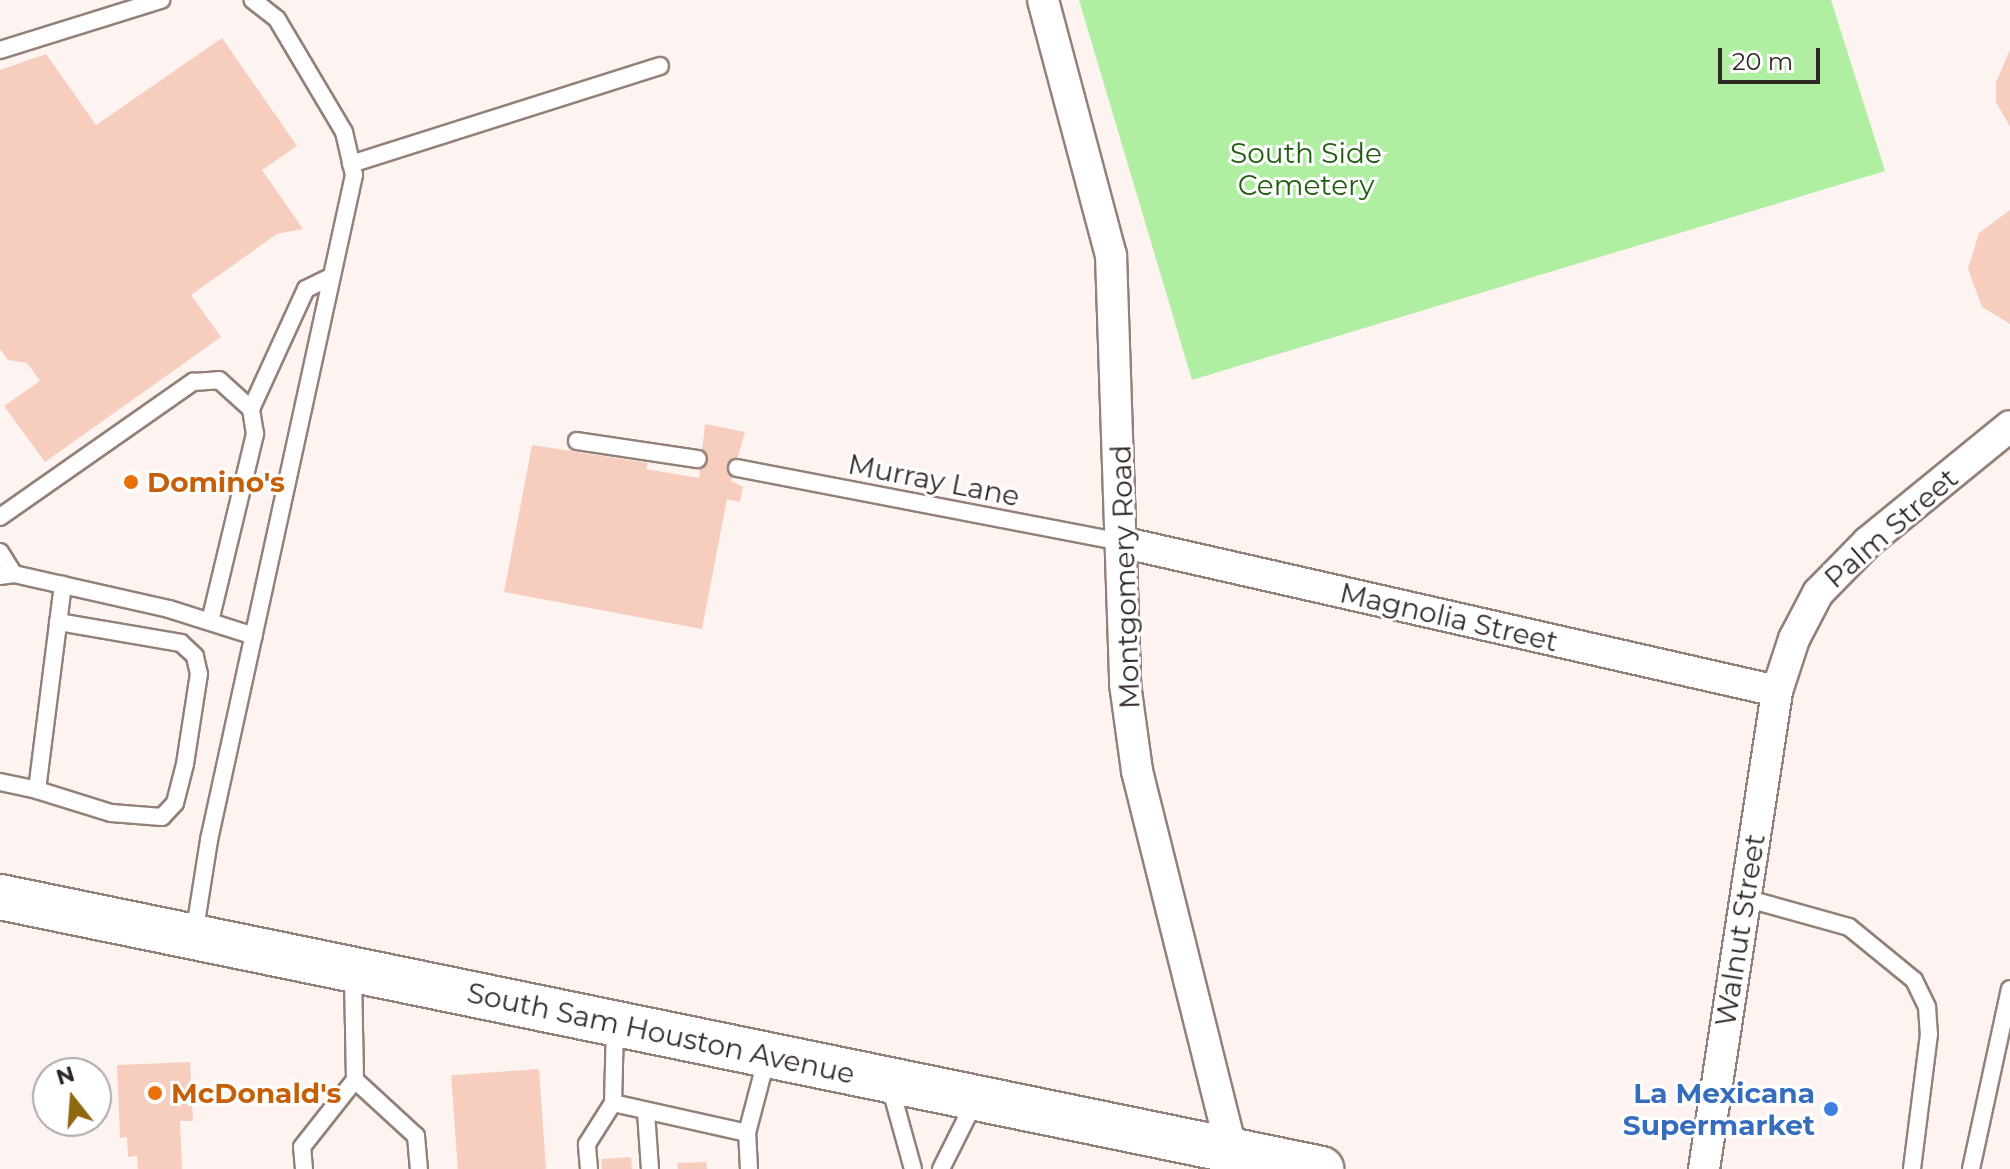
<!DOCTYPE html>
<html>
<head>
<meta charset="utf-8">
<style>
  body { margin:0 }
  #map { position:relative; width:2010px; height:1169px; overflow:hidden; background:#fdf4f1; font-family:Montserrat,sans-serif }
  div>[style] { position:absolute }
  .green>* { inset:0; background:#b0eea2 }
  .building>* { inset:0; background:#f7cebe; transform-origin:0 0 }
  .roads { filter:drop-shadow(2px 0 #938078) drop-shadow(-2px 0 #938078) drop-shadow(0 2px #938078) drop-shadow(0 -2px #938078) }
  .lane>* { height:16px; margin:-8px; padding:0 8px; transform-origin:8px; border-radius:8px; background:#fff }
  .street>* { height:30px; margin:-15px; padding:0 15px; transform-origin:15px; border-radius:15px; background:#fff }
  .primary>* { height:44px; margin:-22px; padding:0 22px; transform-origin:22px; border-radius:22px; background:#fff }
  .dots>* { width:22px; height:22px; translate:-50% -50%; box-sizing:border-box; border:4px solid #fff; border-radius:50% }
  span { translate:-50% -50%; white-space:nowrap; text-align:center; line-height:1.15; -webkit-text-stroke:6px #fff; paint-order:stroke }
  .park-label { font-size:28px; color:#205e0f }
  .street-label { font-size:28px; color:#302825 }
  .food-label { font-size:28px; color:#c56008; font-weight:700 }
  .left { translate:0 -50%; text-align:left }
  .shop-label { font-size:28px; color:#366cbe; font-weight:700 }
  .right { translate:-100% -50%; text-align:right }
  .north { position:absolute; left:32px; top:1057px; width:80px; height:80px; box-sizing:border-box; background:#fff; border:2px solid #aca9a8; border-radius:50%; rotate:343deg; font-size:22px; font-weight:700; line-height:32px; text-align:center; color:#302825 }
  .north::after { content:''; display:block; margin:auto; width:28px; height:36px; background:#90690f; clip-path:polygon(50% 0,100% 100%,50% 72%,0 100%) }
  .scale { position:absolute; left:1718px; top:48px; width:102px; height:36px; box-sizing:border-box; border:4px solid #302825; border-top:0; padding-left:10px; font-size:24px; line-height:28px; white-space:nowrap; color:#302825; -webkit-text-stroke:6px #fff; paint-order:stroke }
</style>
</head>
<body>
<div id="map">
  <div class="green">
    <i style="clip-path:polygon(1079px 0,1831px 0,1885px 171px,1192px 380px)"></i>
  </div>
  <div class="building">
    <i style="clip-path:polygon(222px 38px,297px 146px,262px 170px,303px 229px,277px 234px,191px 295px,221px 337px,45px 462px,4px 406px,40px 381px,27px 363px,8px 360px,0 349px,0 70px,46px 54px,96px 125px)"></i>
    <i style="clip-path:polygon(2010px 50px,2010px 127px,1996px 102px,1996px 82px)"></i>
    <i style="clip-path:polygon(2010px 210px,2010px 324px,1982px 307px,1968px 269px,1979px 233px)"></i>
    <i style="clip-path:polygon(705px 424px,745px 432px,731px 481px,743px 487px,740px 502px,727px 499px,702px 629px,504px 592px,532px 445px,648px 463px,646px 469px,699px 478px)"></i>
    <i style="clip-path:polygon(190px 1062px,193px 1121px,180px 1121px,182px 1169px,138px 1169px,137px 1156px,128px 1157px,127px 1137px,120px 1138px,117px 1065px)"></i>
    <i style="left:539px;top:1069px;width:100px;height:88px;rotate:86deg"></i>
    <i style="clip-path:polygon(631px 1157px,632px 1169px,602px 1169px,601px 1159px)"></i>
    <i style="clip-path:polygon(706px 1162px,707px 1169px,678px 1169px,677px 1163px)"></i>
  </div>
  <div class="roads">
    <div class="lane">
      <i style="left:0;top:50px;width:169px;rotate:-17.3deg"></i>
      <i style="left:351px;top:164px;width:324px;rotate:-17.6deg"></i>
      <i style="left:251px;top:409px;width:132px;rotate:-65.4deg"></i>
      <i style="left:306px;top:289px;width:28px;rotate:-26deg"></i>
      <i style="left:577px;top:441px;width:122px;rotate:8.5deg"></i>
      <i style="left:737px;top:468px;width:391px;rotate:10.9deg"></i>
      <i style="left:0;top:517px;width:236px;rotate:-35deg"></i>
      <i style="left:193px;top:382px;width:26px;rotate:-4deg"></i>
      <i style="left:219px;top:380px;width:43px;rotate:42.2deg"></i>
      <i style="left:251px;top:409px;width:25px;rotate:81deg"></i>
      <i style="left:255px;top:434px;width:192px;rotate:103.5deg"></i>
      <i style="left:0;top:552px;width:26px;rotate:58deg"></i>
      <i style="left:0;top:576px;width:14px;rotate:-8deg"></i>
      <i style="left:14px;top:574px;width:159px;rotate:12.7deg"></i>
      <i style="left:169px;top:609px;width:89px;rotate:17.6deg"></i>
      <i style="left:0;top:782px;width:38px;rotate:12deg"></i>
      <i style="left:37px;top:790px;width:207px;rotate:-82.8deg"></i>
      <i style="left:37px;top:790px;width:77px;rotate:17.3deg"></i>
      <i style="left:111px;top:813px;width:51px;rotate:4.5deg"></i>
      <i style="left:162px;top:817px;width:19px;rotate:-47deg"></i>
      <i style="left:175px;top:803px;width:40px;rotate:-75.6deg"></i>
      <i style="left:185px;top:764px;width:91px;rotate:-81.2deg"></i>
      <i style="left:199px;top:674px;width:18px;rotate:-103deg"></i>
      <i style="left:195px;top:656px;width:19px;rotate:-137deg"></i>
      <i style="left:181px;top:643px;width:125px;rotate:-170.3deg"></i>
      <i style="left:1745px;top:898px;width:108px;rotate:15.6deg"></i>
      <i style="left:1849px;top:927px;width:84px;rotate:39.2deg"></i>
      <i style="left:1914px;top:980px;width:30px;rotate:64deg"></i>
      <i style="left:1927px;top:1007px;width:27px;rotate:86deg"></i>
      <i style="left:1929px;top:1034px;width:136px;rotate:97.2deg"></i>
      <i style="left:194px;top:935px;width:96px;rotate:-81deg"></i>
      <i style="left:209px;top:840px;width:681px;rotate:-77.7deg"></i>
      <i style="left:354px;top:175px;width:44px;rotate:-103.1deg"></i>
      <i style="left:344px;top:132px;width:131px;rotate:-120.7deg"></i>
      <i style="left:277px;top:19px;width:31px;rotate:-142deg"></i>
      <i style="left:355px;top:1080px;width:83px;rotate:42.6deg"></i>
      <i style="left:416px;top:1136px;width:33px;rotate:85deg"></i>
      <i style="left:890px;top:1086px;width:86px;rotate:74.5deg"></i>
      <i style="left:613px;top:1103px;width:137px;rotate:12.6deg"></i>
      <i style="left:646px;top:1112px;width:57px;rotate:86deg"></i>
      <i style="left:304px;top:1169px;width:22px;rotate:-95deg"></i>
      <i style="left:302px;top:1147px;width:85px;rotate:-51.7deg"></i>
      <i style="left:355px;top:1080px;width:108px;rotate:-91.1deg"></i>
      <i style="left:589px;top:1169px;width:25px;rotate:-95deg"></i>
      <i style="left:587px;top:1144px;width:49px;rotate:-57.6deg"></i>
      <i style="left:613px;top:1103px;width:77px;rotate:-88.5deg"></i>
      <i style="left:749px;top:1169px;width:36px;rotate:-93deg"></i>
      <i style="left:747px;top:1133px;width:79px;rotate:-75.3deg"></i>
      <i style="left:941px;top:1169px;width:78px;rotate:-63.4deg"></i>
      <i style="left:1971px;top:1169px;width:184px;rotate:-77.8deg"></i>
    </div>
    <div class="street">
      <i style="left:1043px;top:0;width:264px;rotate:75.1deg"></i>
      <i style="left:1111px;top:255px;width:429px;rotate:88.1deg"></i>
      <i style="left:1125px;top:684px;width:88px;rotate:82.1deg"></i>
      <i style="left:1137px;top:771px;width:392px;rotate:76deg"></i>
      <i style="left:1121px;top:542px;width:673px;rotate:12.8deg"></i>
      <i style="left:1704px;top:1169px;width:484px;rotate:-81.3deg"></i>
      <i style="left:1777px;top:691px;width:55px;rotate:-71.9deg"></i>
      <i style="left:1794px;top:639px;width:52px;rotate:-62.4deg"></i>
      <i style="left:1818px;top:593px;width:71px;rotate:-45.6deg"></i>
      <i style="left:1868px;top:542px;width:183px;rotate:-39.2deg"></i>
    </div>
    <div class="primary">
      <i style="left:0;top:897px;width:1349px;rotate:11.63deg"></i>
    </div>
  </div>
  <div class="dots">
    <i style="left:131px;top:482px;background:#e8710a"></i>
    <i style="left:155px;top:1093px;background:#e8710a"></i>
    <i style="left:1831px;top:1109px;background:#3f7fe0"></i>
  </div>
  <div class="park-label">
    <span style="left:1306px;top:169px">South Side<br>Cemetery</span>
  </div>
  <div class="street-label">
    <span style="left:934px;top:480px;rotate:11deg">Murray Lane</span>
    <span style="left:1891px;top:528px;rotate:-41deg">Palm Street</span>
    <span style="left:1125px;top:577px;rotate:-92deg">Montgomery Road</span>
    <span style="left:1449px;top:617px;rotate:13deg">Magnolia Street</span>
    <span style="left:1740px;top:930px;rotate:-81deg">Walnut Street</span>
    <span style="left:661px;top:1033px;rotate:12deg">South Sam Houston Avenue</span>
  </div>
  <div class="food-label">
    <span class="left" style="left:147px;top:482px">Domino's</span>
    <span class="left" style="left:171px;top:1093px">McDonald's</span>
  </div>
  <div class="shop-label">
    <span class="right" style="left:1815px;top:1109px">La Mexicana<br>Supermarket</span>
  </div>
  <div class="north">N</div>
  <div class="scale">20 m</div>
</div>
</body>
</html>
